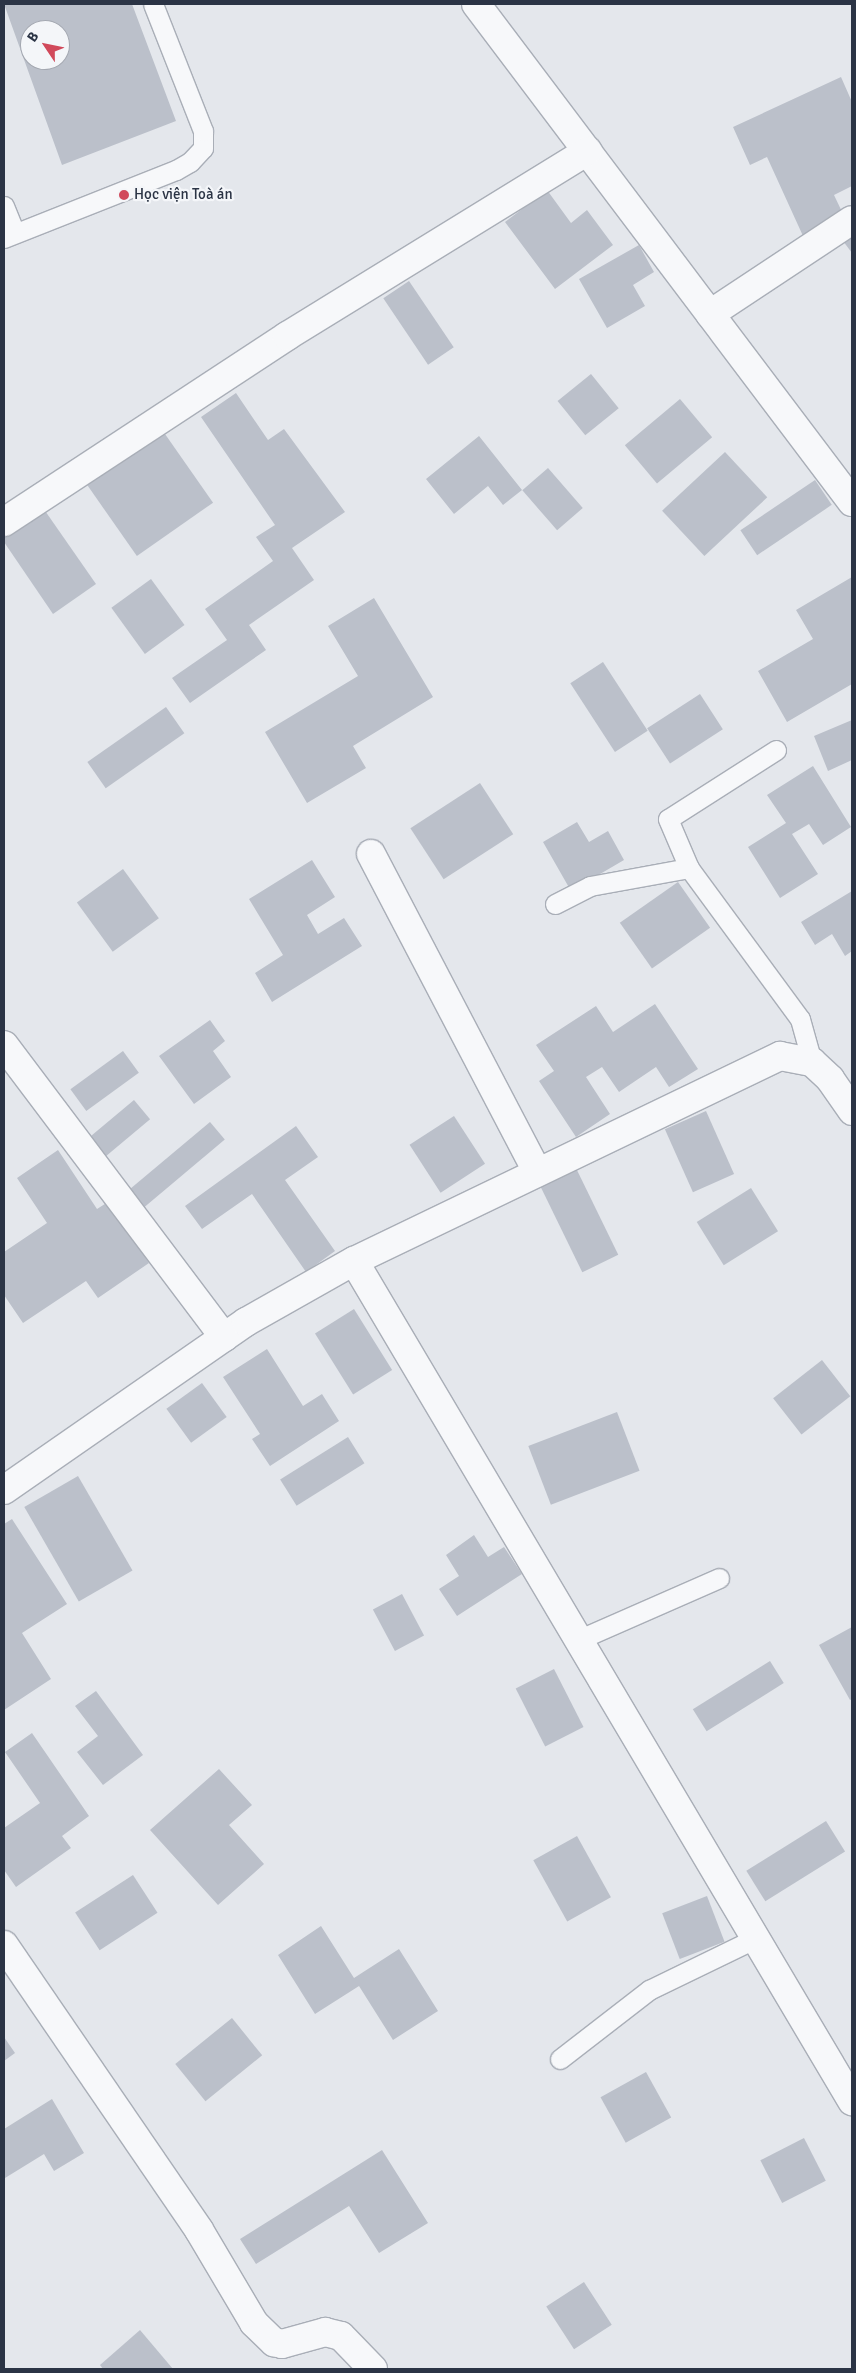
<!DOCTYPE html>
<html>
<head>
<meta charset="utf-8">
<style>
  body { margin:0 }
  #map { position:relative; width:856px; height:2373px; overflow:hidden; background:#e4e7ec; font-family:Signika,sans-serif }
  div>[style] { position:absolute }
  .building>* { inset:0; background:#bbc0ca; transform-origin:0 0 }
  .roads { filter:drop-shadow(1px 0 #a9aeb7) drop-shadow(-1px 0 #a9aeb7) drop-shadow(0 1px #a9aeb7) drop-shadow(0 -1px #a9aeb7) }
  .service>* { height:19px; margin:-9.5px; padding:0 9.5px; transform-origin:9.5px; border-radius:9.5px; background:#f7f8fa }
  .minor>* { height:28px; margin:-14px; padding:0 14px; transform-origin:14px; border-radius:14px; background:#f7f8fa }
  .dots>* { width:14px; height:14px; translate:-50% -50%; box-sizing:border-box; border:2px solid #f4f6f9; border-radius:50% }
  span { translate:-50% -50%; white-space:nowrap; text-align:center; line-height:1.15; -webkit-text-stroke:4.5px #f4f6f9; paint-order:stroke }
  .poi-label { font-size:15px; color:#2b3445 }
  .left { translate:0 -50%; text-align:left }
  .frame { position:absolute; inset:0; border:5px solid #2b3445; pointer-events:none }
  .north { position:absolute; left:20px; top:20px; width:50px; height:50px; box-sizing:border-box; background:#f4f6f9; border:1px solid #a4a8b1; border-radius:50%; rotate:304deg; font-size:14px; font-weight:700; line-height:20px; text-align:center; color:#2b3445 }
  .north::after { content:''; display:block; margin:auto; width:18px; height:22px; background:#d1495b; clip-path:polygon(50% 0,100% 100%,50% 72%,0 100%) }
</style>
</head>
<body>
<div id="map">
  <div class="building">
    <i style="clip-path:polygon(evenodd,4px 4px,132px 4px,176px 121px,62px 165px,4px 4px,30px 30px,60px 30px,60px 60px,30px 60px,30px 30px)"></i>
    <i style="clip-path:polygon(841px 77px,852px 102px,852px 186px,834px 195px,844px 216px,803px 236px,767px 157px,750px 165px,733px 127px)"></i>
    <i style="clip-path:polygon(547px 190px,571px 223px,587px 210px,613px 245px,555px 289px,505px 222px)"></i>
    <i style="clip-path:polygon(852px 234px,852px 253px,843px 241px)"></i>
    <i style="clip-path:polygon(639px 245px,654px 272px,633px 285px,645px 306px,607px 328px,579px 279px)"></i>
    <i style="left:409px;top:281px;width:80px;height:31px;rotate:56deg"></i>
    <i style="left:591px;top:374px;width:44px;height:43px;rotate:51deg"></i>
    <i style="clip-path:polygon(236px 393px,268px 440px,284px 429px,345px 512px,292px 548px,314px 580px,249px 625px,266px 650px,190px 703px,172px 678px,227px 640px,205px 609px,273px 561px,256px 537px,275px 525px,201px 417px)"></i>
    <i style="left:680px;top:399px;width:50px;height:72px;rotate:50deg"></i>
    <i style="left:158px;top:424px;width:96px;height:93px;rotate:55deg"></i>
    <i style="clip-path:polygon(479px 436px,522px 490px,503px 505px,488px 486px,454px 514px,426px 479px)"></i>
    <i style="left:725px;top:452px;width:62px;height:86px;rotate:47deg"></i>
    <i style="left:548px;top:468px;width:53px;height:34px;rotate:49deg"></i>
    <i style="left:815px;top:480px;width:30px;height:90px;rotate:56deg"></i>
    <i style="clip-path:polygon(41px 505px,96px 584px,53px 614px,4px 542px,4px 531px)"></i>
    <i style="clip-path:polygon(852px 577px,852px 684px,787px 722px,758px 671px,813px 639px,796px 610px)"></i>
    <i style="left:151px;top:579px;width:57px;height:49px;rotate:54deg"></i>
    <i style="clip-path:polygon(374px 598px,433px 697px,353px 746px,366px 768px,307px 803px,265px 732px,358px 676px,328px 626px)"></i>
    <i style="left:603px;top:662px;width:82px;height:39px;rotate:57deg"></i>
    <i style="left:700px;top:694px;width:42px;height:63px;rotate:57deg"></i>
    <i style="left:166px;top:707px;width:32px;height:96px;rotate:55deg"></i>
    <i style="clip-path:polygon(852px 720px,852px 760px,828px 771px,814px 736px)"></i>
    <i style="clip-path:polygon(813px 766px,851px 827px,823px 845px,809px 824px,792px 834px,818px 874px,780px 898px,748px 847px,786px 823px,767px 795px)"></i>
    <i style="left:480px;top:783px;width:61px;height:83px;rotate:57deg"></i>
    <i style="clip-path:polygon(577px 822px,589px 842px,608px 831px,624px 860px,571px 891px,543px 842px)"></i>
    <i style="clip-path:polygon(312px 860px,335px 897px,307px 915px,318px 934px,344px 918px,362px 946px,272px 1002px,255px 973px,283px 955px,249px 899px)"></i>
    <i style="left:123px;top:869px;width:61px;height:57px;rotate:54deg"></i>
    <i style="left:678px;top:882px;width:56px;height:71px;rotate:55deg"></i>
    <i style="clip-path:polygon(852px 891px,852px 951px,845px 956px,832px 934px,815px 945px,801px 922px)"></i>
    <i style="clip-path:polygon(655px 1004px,698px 1069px,669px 1087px,656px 1067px,619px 1092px,602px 1067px,586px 1077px,610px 1114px,576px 1137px,539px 1081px,554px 1071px,536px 1045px,596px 1006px,613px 1032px)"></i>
    <i style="clip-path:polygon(210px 1020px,225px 1041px,213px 1051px,231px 1077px,194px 1104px,159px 1056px)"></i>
    <i style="left:123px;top:1051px;width:27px;height:65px;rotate:54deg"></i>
    <i style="left:134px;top:1100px;width:25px;height:62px;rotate:50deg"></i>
    <i style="left:706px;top:1111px;width:69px;height:45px;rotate:66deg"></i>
    <i style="left:454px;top:1116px;width:57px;height:53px;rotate:57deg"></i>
    <i style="left:210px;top:1122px;width:23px;height:111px;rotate:50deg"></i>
    <i style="clip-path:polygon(296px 1126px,318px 1157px,285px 1180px,335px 1251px,306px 1272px,252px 1194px,202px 1229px,185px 1206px)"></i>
    <i style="clip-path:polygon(58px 1150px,97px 1209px,108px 1202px,149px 1263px,98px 1298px,86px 1281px,23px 1323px,4px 1295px,4px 1252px,47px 1223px,17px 1178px)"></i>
    <i style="left:574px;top:1164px;width:101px;height:40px;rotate:64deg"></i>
    <i style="left:751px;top:1188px;width:51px;height:64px;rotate:58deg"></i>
    <i style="left:354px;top:1309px;width:72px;height:46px;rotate:58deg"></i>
    <i style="clip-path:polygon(267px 1349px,303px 1406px,322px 1394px,339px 1421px,270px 1466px,252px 1439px,260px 1434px,223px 1377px)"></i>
    <i style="left:822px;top:1360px;width:46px;height:62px;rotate:52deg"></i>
    <i style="left:202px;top:1383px;width:42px;height:44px;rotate:54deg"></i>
    <i style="left:617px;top:1412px;width:63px;height:95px;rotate:69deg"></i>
    <i style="left:348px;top:1437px;width:31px;height:80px;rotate:58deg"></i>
    <i style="left:78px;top:1476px;width:109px;height:62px;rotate:60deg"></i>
    <i style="clip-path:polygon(12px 1519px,67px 1604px,22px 1633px,51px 1679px,4px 1710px,4px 1524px)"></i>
    <i style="clip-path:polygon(474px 1535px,488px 1557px,504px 1547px,522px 1574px,457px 1616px,439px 1589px,459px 1576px,446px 1555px)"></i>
    <i style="left:402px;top:1594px;width:47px;height:33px;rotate:62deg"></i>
    <i style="clip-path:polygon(852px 1627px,852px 1699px,850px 1700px,819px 1645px)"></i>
    <i style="left:770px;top:1661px;width:26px;height:91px;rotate:58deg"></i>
    <i style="left:554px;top:1669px;width:65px;height:43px;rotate:63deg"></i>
    <i style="clip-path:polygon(96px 1691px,143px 1755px,103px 1785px,77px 1752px,98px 1736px,75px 1706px)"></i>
    <i style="clip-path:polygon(32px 1733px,89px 1816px,62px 1836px,71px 1848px,16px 1887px,4px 1870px,4px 1828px,40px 1803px,5px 1752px)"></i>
    <i style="clip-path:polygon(219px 1769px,252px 1805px,229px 1825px,264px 1864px,218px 1905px,150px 1830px)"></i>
    <i style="left:826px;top:1821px;width:36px;height:94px;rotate:58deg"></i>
    <i style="left:577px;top:1836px;width:70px;height:50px;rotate:61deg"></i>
    <i style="left:133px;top:1875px;width:45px;height:69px;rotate:57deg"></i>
    <i style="left:707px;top:1896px;width:49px;height:48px;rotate:69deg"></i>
    <i style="clip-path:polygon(321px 1926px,354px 1978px,399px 1949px,438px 2011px,393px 2040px,359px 1986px,315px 2014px,278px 1955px)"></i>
    <i style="left:232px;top:2018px;width:48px;height:73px;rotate:51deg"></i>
    <i style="clip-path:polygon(4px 2037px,15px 2053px,4px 2061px)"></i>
    <i style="left:646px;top:2072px;width:52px;height:52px;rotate:61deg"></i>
    <i style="clip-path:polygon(52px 2099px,84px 2153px,54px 2171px,44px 2154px,5px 2178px,4px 2129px)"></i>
    <i style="left:804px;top:2138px;width:48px;height:49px;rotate:63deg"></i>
    <i style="clip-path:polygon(382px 2150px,428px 2223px,379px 2253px,349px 2206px,256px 2264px,240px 2239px)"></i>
    <i style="left:584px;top:2282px;width:51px;height:45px;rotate:57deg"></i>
    <i style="clip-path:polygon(140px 2330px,173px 2369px,103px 2369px,100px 2365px)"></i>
  </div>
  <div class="roads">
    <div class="service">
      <i style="left:4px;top:206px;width:29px;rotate:68deg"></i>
      <i style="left:4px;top:238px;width:185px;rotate:-21.6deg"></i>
      <i style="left:176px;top:170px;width:16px;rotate:-30deg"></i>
      <i style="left:190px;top:162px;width:19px;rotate:-47deg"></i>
      <i style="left:203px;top:148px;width:17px;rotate:-90deg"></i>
      <i style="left:203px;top:131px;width:136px;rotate:-111.5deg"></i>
      <i style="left:776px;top:750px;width:128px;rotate:147.4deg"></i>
      <i style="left:668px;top:819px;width:53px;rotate:66.8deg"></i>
      <i style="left:689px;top:868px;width:187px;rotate:53.7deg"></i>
      <i style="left:800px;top:1019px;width:45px;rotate:74.4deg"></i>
      <i style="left:555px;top:904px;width:39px;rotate:-27deg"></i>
      <i style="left:590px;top:886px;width:101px;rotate:-10.3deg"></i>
      <i style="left:578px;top:1640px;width:154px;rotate:-23.7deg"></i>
      <i style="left:560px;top:2059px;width:113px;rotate:-37.8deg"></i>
      <i style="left:649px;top:1990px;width:117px;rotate:-25.9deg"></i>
    </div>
    <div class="minor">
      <i style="left:476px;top:4px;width:624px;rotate:52.95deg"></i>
      <i style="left:710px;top:314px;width:170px;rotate:-33.5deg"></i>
      <i style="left:4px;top:522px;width:339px;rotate:-33.3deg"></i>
      <i style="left:287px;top:336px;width:353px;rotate:-31.6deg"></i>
      <i style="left:371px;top:854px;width:359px;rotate:62.4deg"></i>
      <i style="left:4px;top:1045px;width:366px;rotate:53deg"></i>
      <i style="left:354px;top:1261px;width:977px;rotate:59.34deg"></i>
      <i style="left:4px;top:1490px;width:295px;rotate:-34.8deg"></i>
      <i style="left:246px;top:1322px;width:124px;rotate:-29.5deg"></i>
      <i style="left:354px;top:1261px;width:473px;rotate:-25.7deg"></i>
      <i style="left:780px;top:1056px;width:33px;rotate:11deg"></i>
      <i style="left:812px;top:1062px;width:25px;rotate:43deg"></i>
      <i style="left:830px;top:1079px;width:39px;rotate:55deg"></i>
      <i style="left:4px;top:1945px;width:345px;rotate:55.6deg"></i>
      <i style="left:199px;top:2230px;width:108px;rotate:59.4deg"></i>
      <i style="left:254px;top:2323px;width:28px;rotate:44deg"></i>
      <i style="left:274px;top:2342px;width:8px;rotate:14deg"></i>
      <i style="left:282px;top:2344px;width:45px;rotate:-15.6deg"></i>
      <i style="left:325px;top:2332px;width:16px;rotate:14deg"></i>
      <i style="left:341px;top:2336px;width:46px;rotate:45.9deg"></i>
    </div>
  </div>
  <div class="dots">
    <i style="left:124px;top:195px;background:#d1495b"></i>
  </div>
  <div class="poi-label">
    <span class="left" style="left:134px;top:195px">Học viện Toà án</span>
  </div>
  <div class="frame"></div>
  <div class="north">B</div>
</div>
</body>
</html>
